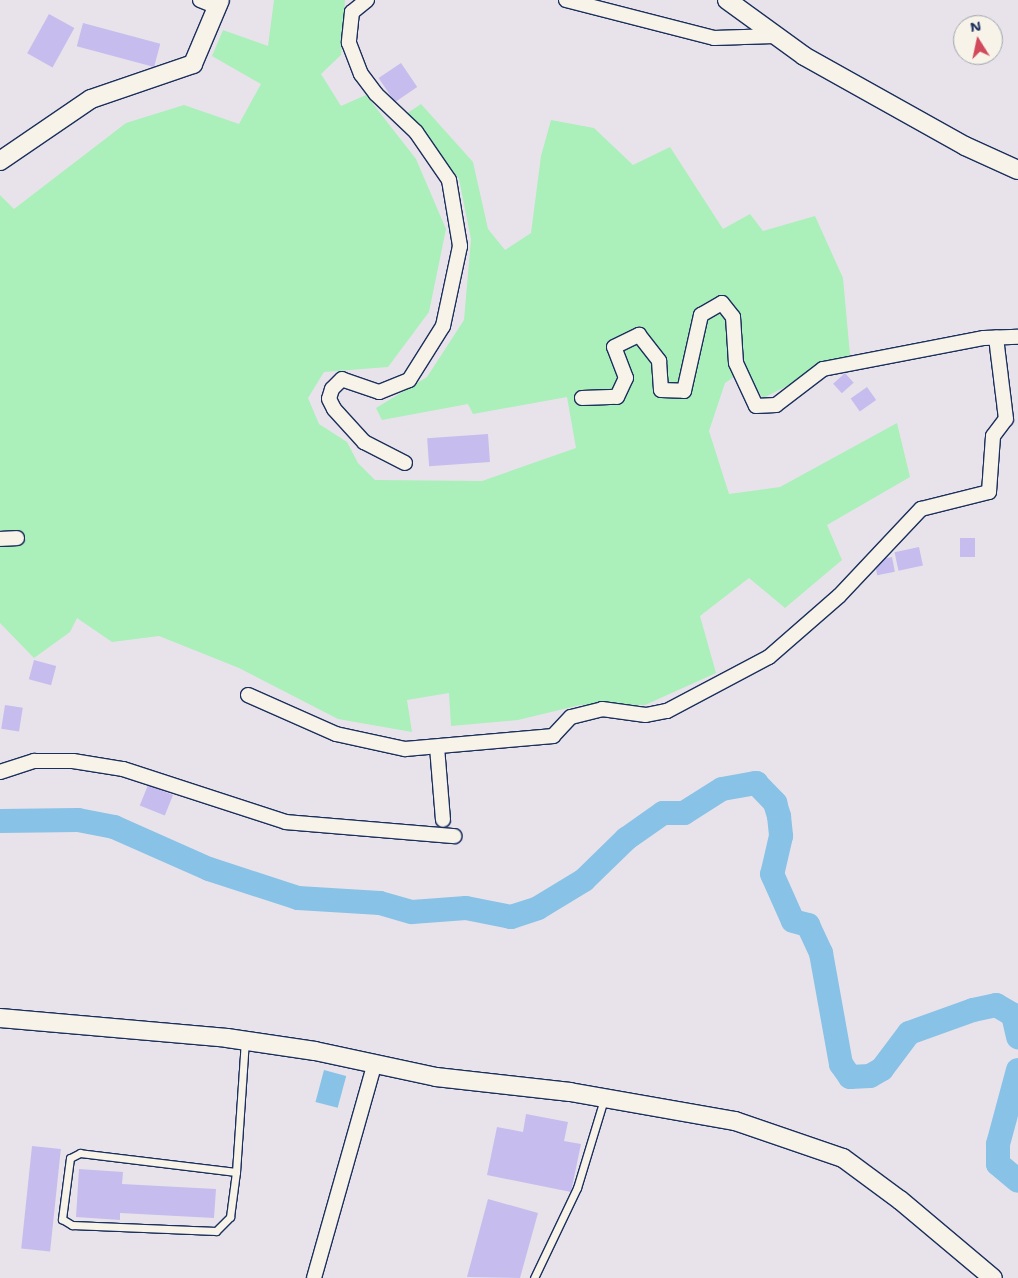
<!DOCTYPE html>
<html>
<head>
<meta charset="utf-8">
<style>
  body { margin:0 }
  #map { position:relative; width:1018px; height:1278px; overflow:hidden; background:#e8e3ea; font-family:"Shantell Sans",sans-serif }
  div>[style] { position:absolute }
  .green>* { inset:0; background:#abefba }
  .water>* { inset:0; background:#88c2e7; transform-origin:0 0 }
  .river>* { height:24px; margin:-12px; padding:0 12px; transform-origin:12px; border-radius:12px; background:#88c2e7 }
  .building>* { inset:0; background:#c6bdee; transform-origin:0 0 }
  .roads { filter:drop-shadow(1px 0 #1b2f5e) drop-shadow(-1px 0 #1b2f5e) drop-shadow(0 1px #1b2f5e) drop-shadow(0 -1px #1b2f5e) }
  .service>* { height:7px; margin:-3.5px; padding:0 3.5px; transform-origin:3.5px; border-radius:3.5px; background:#f7f3e8 }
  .minor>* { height:14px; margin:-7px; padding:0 7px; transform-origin:7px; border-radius:7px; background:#f7f3e8 }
  .tertiary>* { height:18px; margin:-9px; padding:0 9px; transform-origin:9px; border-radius:9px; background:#f7f3e8 }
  span { translate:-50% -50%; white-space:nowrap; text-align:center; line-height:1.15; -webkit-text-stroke:5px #f7f3e8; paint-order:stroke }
  .north { position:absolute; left:953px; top:15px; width:50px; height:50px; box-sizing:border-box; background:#f7f3e8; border:1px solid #9fa5b1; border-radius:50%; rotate:350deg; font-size:14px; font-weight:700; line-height:20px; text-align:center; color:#1b2f5e }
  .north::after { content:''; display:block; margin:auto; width:18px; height:22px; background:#d1495b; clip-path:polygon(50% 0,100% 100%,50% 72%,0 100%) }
</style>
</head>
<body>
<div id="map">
  <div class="green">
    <i style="clip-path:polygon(274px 0,345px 0,341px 55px,321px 74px,341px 106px,366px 95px,416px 159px,446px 229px,429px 312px,388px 367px,324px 372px,308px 398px,319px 424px,347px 442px,358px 463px,375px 480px,482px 481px,576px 448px,567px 397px,473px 414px,468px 404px,382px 420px,376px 408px,427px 377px,464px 320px,471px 239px,459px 179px,406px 114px,421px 104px,473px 162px,488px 229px,505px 250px,531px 233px,541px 156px,551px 120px,594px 128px,633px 165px,670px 147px,723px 229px,750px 214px,763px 231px,815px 216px,843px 278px,850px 355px,763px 398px,743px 371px,725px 383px,709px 431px,729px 494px,780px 487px,897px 423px,910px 477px,827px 525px,842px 560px,785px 608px,749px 578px,700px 616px,716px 673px,645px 705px,580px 705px,518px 720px,451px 726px,449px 693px,407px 700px,412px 732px,338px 719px,239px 668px,159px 636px,112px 642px,77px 618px,70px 632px,34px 658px,0 623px,0 195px,14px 209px,126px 123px,184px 105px,239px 124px,261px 84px,212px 56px,223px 30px,268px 46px)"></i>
  </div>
  <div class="water">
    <i style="left:324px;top:1070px;width:23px;height:33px;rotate:15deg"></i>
  </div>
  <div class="river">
    <i style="left:0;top:821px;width:78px;rotate:-0.7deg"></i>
    <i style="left:78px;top:820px;width:37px;rotate:11deg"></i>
    <i style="left:114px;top:827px;width:104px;rotate:23.9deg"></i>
    <i style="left:209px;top:869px;width:94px;rotate:18deg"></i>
    <i style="left:298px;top:898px;width:82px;rotate:3.5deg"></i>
    <i style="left:380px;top:903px;width:33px;rotate:16deg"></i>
    <i style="left:412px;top:912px;width:54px;rotate:-4.2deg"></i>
    <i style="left:466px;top:908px;width:46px;rotate:11.3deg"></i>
    <i style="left:511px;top:917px;width:28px;rotate:-18deg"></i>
    <i style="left:538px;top:908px;width:54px;rotate:-31.3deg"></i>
    <i style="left:584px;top:880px;width:59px;rotate:-44.3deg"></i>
    <i style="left:626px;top:839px;width:45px;rotate:-35.1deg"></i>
    <i style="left:663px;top:813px;width:21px"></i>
    <i style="left:684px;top:813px;width:45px;rotate:-32.3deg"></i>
    <i style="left:722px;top:789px;width:35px;rotate:-10deg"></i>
    <i style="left:756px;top:783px;width:28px;rotate:46deg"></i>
    <i style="left:775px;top:803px;width:14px;rotate:73deg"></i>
    <i style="left:779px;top:816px;width:20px;rotate:84deg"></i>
    <i style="left:781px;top:836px;width:39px;rotate:103deg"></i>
    <i style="left:772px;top:874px;width:51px;rotate:65.9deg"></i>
    <i style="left:793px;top:921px;width:16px;rotate:15deg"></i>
    <i style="left:808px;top:925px;width:31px;rotate:65deg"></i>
    <i style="left:821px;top:953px;width:113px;rotate:79.8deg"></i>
    <i style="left:841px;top:1064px;width:16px;rotate:55deg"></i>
    <i style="left:850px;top:1077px;width:20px;rotate:-3deg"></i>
    <i style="left:870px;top:1076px;width:14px;rotate:-30deg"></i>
    <i style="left:882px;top:1069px;width:45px;rotate:-53.1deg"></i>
    <i style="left:909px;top:1033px;width:68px;rotate:-19.8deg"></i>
    <i style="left:973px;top:1010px;width:24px;rotate:-12deg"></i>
    <i style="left:996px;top:1005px;width:20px;rotate:30deg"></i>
    <i style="left:1013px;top:1015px;width:23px;rotate:77deg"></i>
    <i style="left:1018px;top:1070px;width:77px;rotate:105.1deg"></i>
    <i style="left:998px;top:1144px;width:20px;rotate:90deg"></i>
    <i style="left:998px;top:1164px;width:26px;rotate:40deg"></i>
  </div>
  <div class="building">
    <i style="left:49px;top:14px;width:29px;height:45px;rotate:29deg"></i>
    <i style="left:83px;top:23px;width:80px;height:24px;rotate:15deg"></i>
    <i style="left:401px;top:63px;width:29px;height:27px;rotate:56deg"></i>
    <i style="left:845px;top:373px;width:13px;height:16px;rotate:48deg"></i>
    <i style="left:867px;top:387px;width:16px;height:20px;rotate:55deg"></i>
    <i style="left:488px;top:434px;width:28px;height:61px;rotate:86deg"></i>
    <i style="left:960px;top:538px;width:15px;height:19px"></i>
    <i style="left:919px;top:547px;width:19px;height:25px;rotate:78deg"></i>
    <i style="left:892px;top:557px;width:15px;height:18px;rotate:79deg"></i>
    <i style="left:34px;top:660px;width:23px;height:20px;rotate:15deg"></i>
    <i style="left:5px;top:705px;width:18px;height:24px;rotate:9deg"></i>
    <i style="left:148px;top:785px;width:27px;height:22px;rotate:22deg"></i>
    <i style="clip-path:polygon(526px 1114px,568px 1122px,564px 1141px,581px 1144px,571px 1192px,487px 1175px,497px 1127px,523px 1132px)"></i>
    <i style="left:32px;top:1146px;width:29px;height:103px;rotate:6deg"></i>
    <i style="clip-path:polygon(79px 1169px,123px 1172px,122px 1184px,216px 1189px,214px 1218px,120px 1213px,120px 1220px,76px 1217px)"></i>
    <i style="clip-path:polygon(488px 1199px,538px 1213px,520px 1278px,467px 1277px)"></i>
  </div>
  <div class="roads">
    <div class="service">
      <i style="left:236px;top:1172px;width:157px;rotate:-173.1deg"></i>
      <i style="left:80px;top:1153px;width:11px;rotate:153deg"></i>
      <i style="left:70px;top:1158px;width:62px;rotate:97.5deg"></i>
      <i style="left:62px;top:1219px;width:12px;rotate:31deg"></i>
      <i style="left:72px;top:1225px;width:144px;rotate:2.4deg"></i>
      <i style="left:216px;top:1231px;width:20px;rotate:-45deg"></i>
      <i style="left:230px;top:1217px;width:45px;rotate:-82.4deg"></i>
      <i style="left:236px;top:1172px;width:131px;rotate:-86.1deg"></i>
      <i style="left:534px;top:1278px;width:100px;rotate:-64.5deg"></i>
      <i style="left:577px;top:1188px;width:93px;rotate:-73.1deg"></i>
    </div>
    <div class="minor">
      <i style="left:200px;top:0;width:18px;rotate:22deg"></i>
      <i style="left:367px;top:0;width:19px;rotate:141deg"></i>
      <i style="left:352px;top:12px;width:31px;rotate:96deg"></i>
      <i style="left:349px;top:43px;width:33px;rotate:69deg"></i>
      <i style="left:361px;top:74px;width:25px;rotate:53deg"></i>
      <i style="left:376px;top:94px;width:55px;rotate:43.5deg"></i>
      <i style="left:416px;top:132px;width:58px;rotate:55.5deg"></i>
      <i style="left:449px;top:180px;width:67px;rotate:80.5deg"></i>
      <i style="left:460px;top:246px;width:82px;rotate:102deg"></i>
      <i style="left:443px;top:326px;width:64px;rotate:122.2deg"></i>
      <i style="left:409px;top:380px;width:32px;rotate:158deg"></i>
      <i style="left:379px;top:392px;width:39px;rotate:-161deg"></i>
      <i style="left:342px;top:379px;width:14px;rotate:135deg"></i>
      <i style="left:332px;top:389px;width:10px;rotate:107deg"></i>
      <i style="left:329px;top:399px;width:11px;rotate:63deg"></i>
      <i style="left:334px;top:409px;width:45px;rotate:47.7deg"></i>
      <i style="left:364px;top:442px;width:46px;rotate:27.1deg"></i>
      <i style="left:566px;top:0;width:153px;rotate:14.4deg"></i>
      <i style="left:714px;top:38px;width:60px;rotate:-1.9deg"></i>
      <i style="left:582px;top:398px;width:35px;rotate:-2deg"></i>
      <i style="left:617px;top:397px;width:21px;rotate:-65deg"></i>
      <i style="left:626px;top:378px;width:33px;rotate:-111deg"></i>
      <i style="left:614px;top:347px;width:28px;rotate:-26deg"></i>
      <i style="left:639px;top:335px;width:33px;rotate:52deg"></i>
      <i style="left:659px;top:361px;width:29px;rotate:86deg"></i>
      <i style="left:661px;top:390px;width:23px;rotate:2deg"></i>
      <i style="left:684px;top:391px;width:78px;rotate:-77.4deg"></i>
      <i style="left:701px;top:315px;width:24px;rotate:-30deg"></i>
      <i style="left:722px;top:303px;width:18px;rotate:52deg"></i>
      <i style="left:733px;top:317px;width:46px;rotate:86.3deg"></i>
      <i style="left:736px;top:363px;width:47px;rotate:65.1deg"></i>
      <i style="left:756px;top:406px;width:20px;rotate:-3deg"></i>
      <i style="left:776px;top:405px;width:59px;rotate:-37.5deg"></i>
      <i style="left:823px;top:369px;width:164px;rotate:-10.9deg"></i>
      <i style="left:984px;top:338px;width:34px;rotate:-2deg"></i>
      <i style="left:0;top:539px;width:17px;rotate:-3deg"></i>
      <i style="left:248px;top:695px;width:96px;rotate:23.9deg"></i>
      <i style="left:336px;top:734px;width:71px;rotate:12.3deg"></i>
      <i style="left:405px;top:749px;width:149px;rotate:-5deg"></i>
      <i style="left:553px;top:736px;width:26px;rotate:-47deg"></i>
      <i style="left:571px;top:717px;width:32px;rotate:-14deg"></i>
      <i style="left:602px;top:709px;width:44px;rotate:7.8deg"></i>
      <i style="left:646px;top:715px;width:21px;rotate:-11deg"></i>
      <i style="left:667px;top:711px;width:115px;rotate:-27.9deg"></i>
      <i style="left:769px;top:657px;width:93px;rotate:-41.1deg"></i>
      <i style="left:839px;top:596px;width:120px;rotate:-46.7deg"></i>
      <i style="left:921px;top:509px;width:70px;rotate:-14deg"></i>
      <i style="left:989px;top:492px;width:56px;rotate:-85.9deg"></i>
      <i style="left:993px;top:436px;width:21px;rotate:-53deg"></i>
      <i style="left:1006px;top:419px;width:82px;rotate:-97deg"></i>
      <i style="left:437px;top:747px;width:73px;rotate:85.3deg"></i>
      <i style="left:0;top:772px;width:36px;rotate:-18deg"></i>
      <i style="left:34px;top:761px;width:39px"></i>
      <i style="left:73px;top:761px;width:51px;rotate:9.1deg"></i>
      <i style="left:123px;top:769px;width:171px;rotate:18deg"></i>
      <i style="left:286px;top:822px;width:169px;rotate:4.8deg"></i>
      <i style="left:314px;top:1278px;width:223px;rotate:-74.2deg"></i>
    </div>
    <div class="tertiary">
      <i style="left:727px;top:0;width:95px;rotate:36deg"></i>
      <i style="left:804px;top:56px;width:184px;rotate:29.2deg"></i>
      <i style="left:965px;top:146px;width:58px;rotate:24.4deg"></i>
      <i style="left:0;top:161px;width:110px;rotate:-34.3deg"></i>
      <i style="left:91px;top:99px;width:108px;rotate:-18.9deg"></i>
      <i style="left:193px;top:64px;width:69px;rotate:-67.1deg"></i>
      <i style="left:0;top:1018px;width:228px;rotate:5deg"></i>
      <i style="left:227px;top:1038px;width:89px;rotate:8.4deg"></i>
      <i style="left:315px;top:1051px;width:124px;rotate:12.1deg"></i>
      <i style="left:436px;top:1077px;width:135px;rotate:6.4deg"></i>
      <i style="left:570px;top:1092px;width:168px;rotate:10deg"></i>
      <i style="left:735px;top:1121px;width:114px;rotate:18.9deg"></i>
      <i style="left:843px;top:1158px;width:71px;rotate:36.4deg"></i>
      <i style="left:900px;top:1200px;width:121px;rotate:40deg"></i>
    </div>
  </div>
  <div class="north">N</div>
</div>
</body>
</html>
